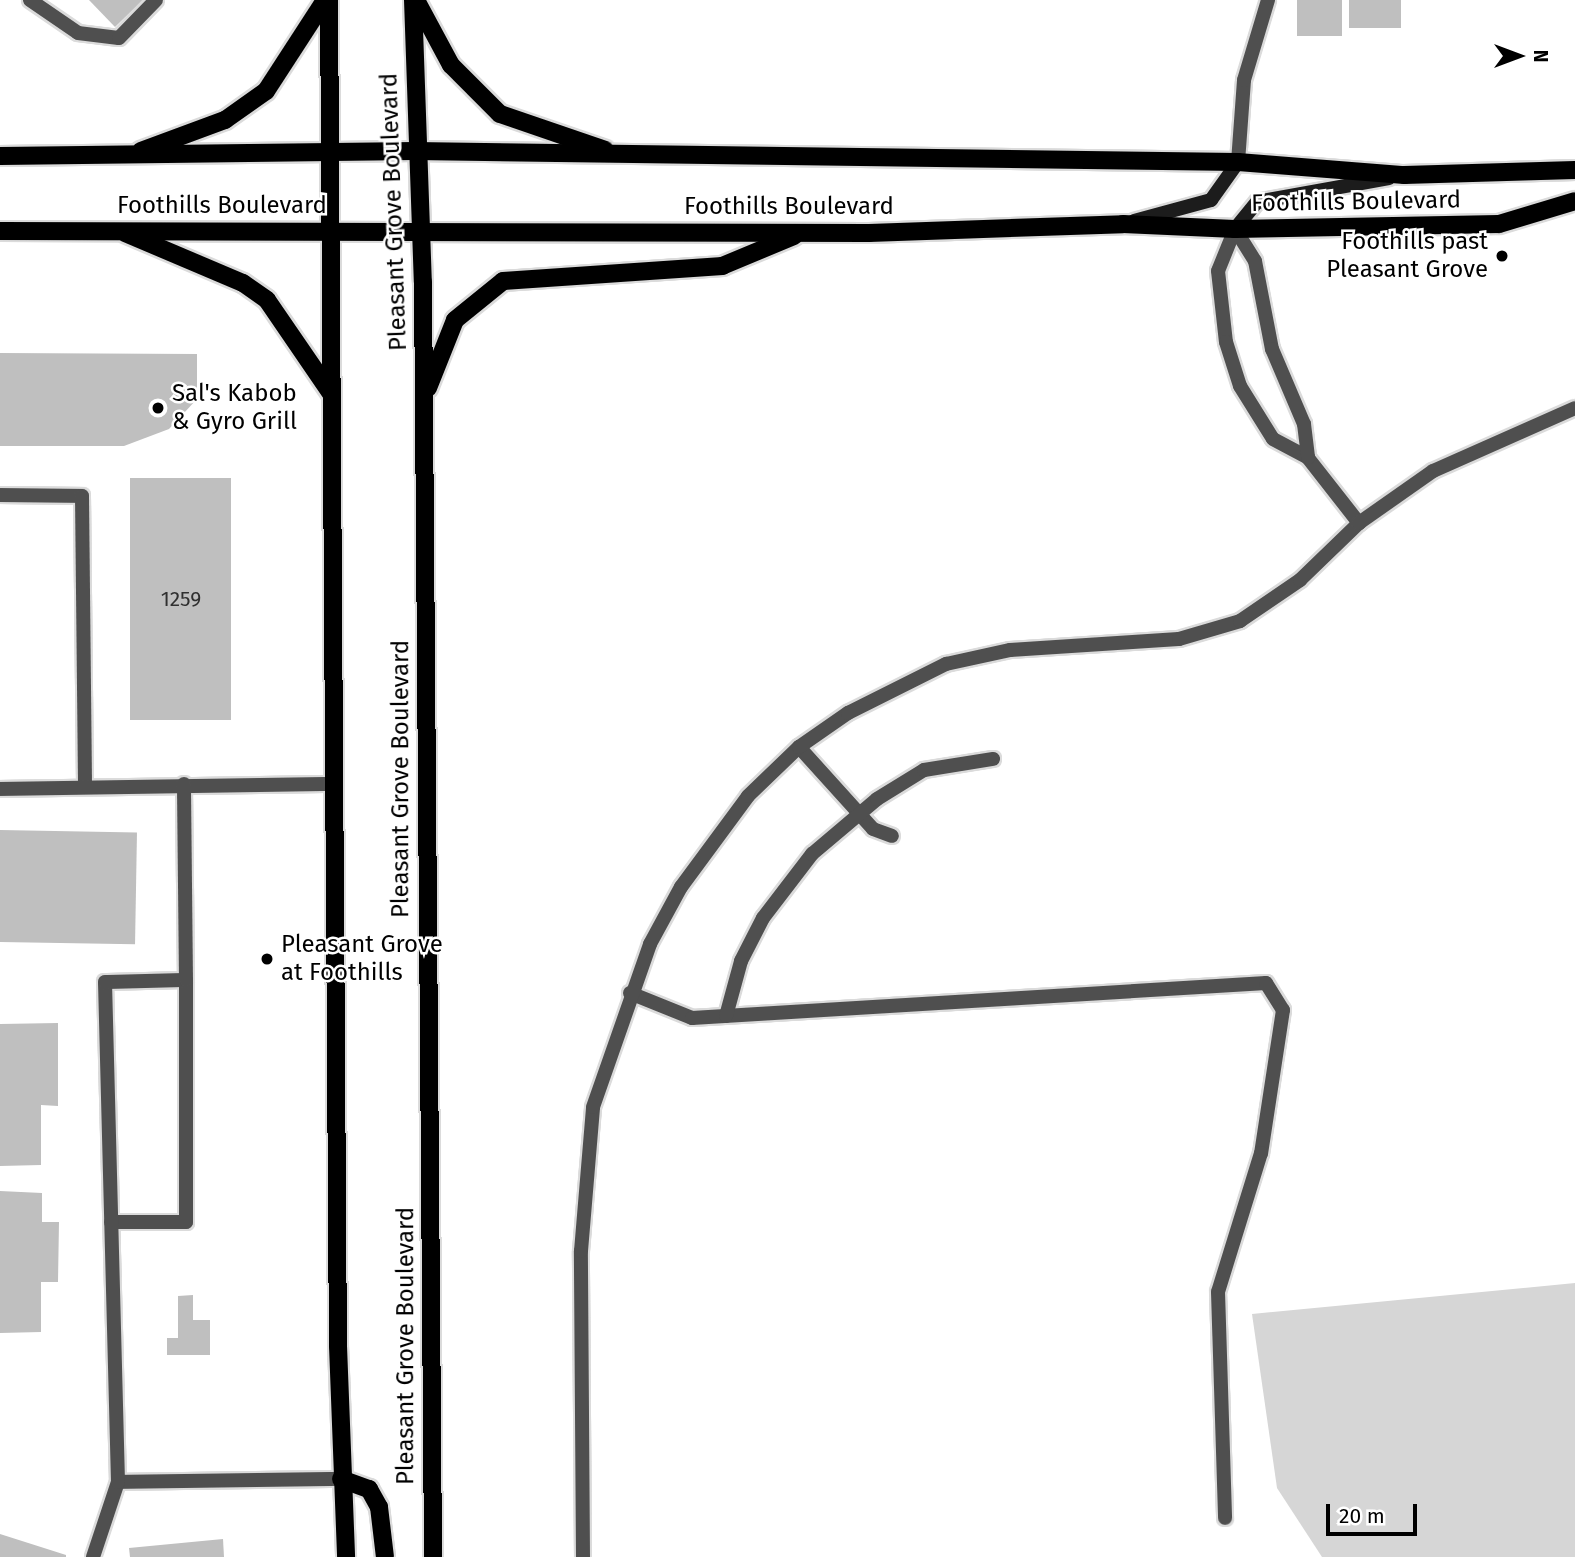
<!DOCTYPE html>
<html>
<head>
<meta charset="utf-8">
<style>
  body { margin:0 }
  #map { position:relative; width:1575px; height:1557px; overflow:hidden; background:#fff; font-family:"Fira Sans",sans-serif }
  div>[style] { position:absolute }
  .green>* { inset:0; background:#d6d6d6 }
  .building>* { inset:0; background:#bfbfbf; transform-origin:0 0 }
  .roads { filter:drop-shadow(2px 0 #dbdbdb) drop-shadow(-2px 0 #dbdbdb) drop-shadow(0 2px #dbdbdb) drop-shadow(0 -2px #dbdbdb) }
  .lane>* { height:14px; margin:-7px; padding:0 7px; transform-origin:7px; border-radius:7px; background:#4f4f4f }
  .secondary>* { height:14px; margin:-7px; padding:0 7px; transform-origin:7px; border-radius:7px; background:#1c1c1c }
  .primary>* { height:18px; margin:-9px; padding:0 9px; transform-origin:9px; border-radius:9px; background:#000 }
  .dots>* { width:19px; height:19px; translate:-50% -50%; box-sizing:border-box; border:4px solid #fff; border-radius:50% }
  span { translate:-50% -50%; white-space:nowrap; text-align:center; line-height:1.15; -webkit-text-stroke:5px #fff; paint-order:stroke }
  .number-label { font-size:21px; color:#303030 }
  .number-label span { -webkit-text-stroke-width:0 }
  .street-label { font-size:24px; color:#000 }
  .poi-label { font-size:24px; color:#000 }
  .right { translate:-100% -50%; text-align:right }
  .left { translate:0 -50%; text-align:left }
  .north { position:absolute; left:1484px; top:21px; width:70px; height:70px; -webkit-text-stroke:5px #fff; paint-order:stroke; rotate:90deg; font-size:19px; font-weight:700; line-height:28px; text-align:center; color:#000 }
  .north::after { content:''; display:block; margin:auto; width:24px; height:32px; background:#000; clip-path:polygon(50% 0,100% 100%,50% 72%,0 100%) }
  .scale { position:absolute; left:1326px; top:1504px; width:91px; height:32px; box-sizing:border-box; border:4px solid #000; border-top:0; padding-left:9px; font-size:21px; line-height:24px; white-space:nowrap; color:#000; -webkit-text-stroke:5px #fff; paint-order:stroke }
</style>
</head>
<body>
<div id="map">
  <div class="green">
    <i style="clip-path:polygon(1575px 1283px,1575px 1557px,1322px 1557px,1277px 1488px,1252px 1314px)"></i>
  </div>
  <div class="building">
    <i style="clip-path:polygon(89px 0,143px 0,115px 27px)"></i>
    <i style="left:1297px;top:0;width:45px;height:36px"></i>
    <i style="left:1349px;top:0;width:52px;height:28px"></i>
    <i style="clip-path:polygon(0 353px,197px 354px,197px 399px,169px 429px,124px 446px,0 446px)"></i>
    <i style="left:231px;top:478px;width:242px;height:101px;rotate:90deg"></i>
    <i style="left:0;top:830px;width:137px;height:112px;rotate:1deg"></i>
    <i style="clip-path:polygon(58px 1023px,58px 1106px,41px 1105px,41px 1165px,0 1166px,0 1024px)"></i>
    <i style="clip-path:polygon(0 1191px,42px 1193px,42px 1222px,59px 1222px,58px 1282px,41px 1282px,41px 1332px,0 1333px)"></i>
    <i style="clip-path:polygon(193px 1295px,193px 1320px,210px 1320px,210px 1355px,167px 1355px,167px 1338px,178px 1338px,178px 1296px)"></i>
    <i style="clip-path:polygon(0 1534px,66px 1555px,66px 1557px,0 1557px)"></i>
    <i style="clip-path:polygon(223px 1539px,224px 1557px,130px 1557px,129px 1548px)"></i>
  </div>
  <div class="roads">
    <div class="lane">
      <i style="left:30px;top:0;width:58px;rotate:34.5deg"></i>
      <i style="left:78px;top:33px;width:41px;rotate:7deg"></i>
      <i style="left:119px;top:38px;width:53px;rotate:-45.8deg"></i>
      <i style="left:1238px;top:162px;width:82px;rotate:-85.8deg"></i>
      <i style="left:1244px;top:80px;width:84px;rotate:-73.3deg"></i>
      <i style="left:1235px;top:229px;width:45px;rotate:112deg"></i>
      <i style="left:1218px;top:271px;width:71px;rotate:83.6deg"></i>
      <i style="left:1226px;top:342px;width:46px;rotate:72.3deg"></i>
      <i style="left:1240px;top:386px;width:62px;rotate:58.1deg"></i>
      <i style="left:1273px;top:439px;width:40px;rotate:28deg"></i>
      <i style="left:1308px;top:458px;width:83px;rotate:51.9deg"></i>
      <i style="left:1235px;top:229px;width:38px;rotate:58deg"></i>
      <i style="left:1255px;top:261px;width:90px;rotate:79.1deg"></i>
      <i style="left:1272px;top:349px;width:82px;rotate:66.9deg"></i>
      <i style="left:1304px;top:424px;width:34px;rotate:83deg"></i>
      <i style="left:0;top:495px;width:82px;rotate:0.7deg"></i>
      <i style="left:82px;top:496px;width:291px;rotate:89.4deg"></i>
      <i style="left:799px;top:747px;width:110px;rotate:47.9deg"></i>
      <i style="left:873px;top:829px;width:20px;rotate:20deg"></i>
      <i style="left:0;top:789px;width:334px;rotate:-0.9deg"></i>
      <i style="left:630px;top:993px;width:67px;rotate:22deg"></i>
      <i style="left:692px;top:1018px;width:575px;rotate:-3.49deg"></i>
      <i style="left:1266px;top:983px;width:32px;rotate:58deg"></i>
      <i style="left:1283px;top:1010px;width:145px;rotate:98.7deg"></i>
      <i style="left:1261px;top:1153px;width:145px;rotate:107.2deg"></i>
      <i style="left:1218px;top:1292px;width:226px;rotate:88.2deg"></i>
      <i style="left:726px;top:1016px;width:57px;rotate:-74.7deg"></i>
      <i style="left:741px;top:961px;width:48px;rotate:-62.9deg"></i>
      <i style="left:763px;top:918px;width:81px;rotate:-52.6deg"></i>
      <i style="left:812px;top:854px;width:85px;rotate:-40.2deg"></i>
      <i style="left:877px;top:799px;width:55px;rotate:-31.7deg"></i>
      <i style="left:924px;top:770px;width:70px;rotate:-9.1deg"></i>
      <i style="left:111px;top:1222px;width:75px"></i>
      <i style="left:186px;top:1222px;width:242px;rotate:-90deg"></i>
      <i style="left:118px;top:1482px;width:223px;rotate:-0.8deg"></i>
      <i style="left:93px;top:1557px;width:79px;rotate:-71.6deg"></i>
      <i style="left:118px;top:1482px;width:500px;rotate:-91.49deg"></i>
      <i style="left:105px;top:982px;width:81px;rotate:-1.4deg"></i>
      <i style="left:186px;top:980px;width:196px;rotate:-90.6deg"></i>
      <i style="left:583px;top:1557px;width:306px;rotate:-90.4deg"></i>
      <i style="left:581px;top:1251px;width:144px;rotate:-85.2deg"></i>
      <i style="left:593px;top:1107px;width:173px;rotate:-70.7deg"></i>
      <i style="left:650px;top:944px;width:65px;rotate:-61.5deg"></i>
      <i style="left:681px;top:887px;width:113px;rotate:-53.6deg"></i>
      <i style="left:748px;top:796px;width:71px;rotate:-43.9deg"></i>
      <i style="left:799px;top:747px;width:60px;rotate:-34.8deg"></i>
      <i style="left:848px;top:713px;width:110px;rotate:-26.6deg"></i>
      <i style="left:946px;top:664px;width:66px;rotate:-12.3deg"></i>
      <i style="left:1010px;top:650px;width:169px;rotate:-3.7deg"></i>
      <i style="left:1179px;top:639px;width:64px;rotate:-16.4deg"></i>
      <i style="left:1240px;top:621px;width:73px;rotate:-34.3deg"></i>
      <i style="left:1300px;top:580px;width:82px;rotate:-44deg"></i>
      <i style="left:1359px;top:523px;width:90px;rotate:-35.1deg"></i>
      <i style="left:1433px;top:471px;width:155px;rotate:-23.9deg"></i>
    </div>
    <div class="secondary">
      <i style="left:1134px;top:221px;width:80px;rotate:-15.3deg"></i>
      <i style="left:1211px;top:200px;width:47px;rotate:-54.6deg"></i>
      <i style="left:1235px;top:229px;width:35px;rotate:-51deg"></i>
      <i style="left:1257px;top:202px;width:134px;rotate:-10.3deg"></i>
    </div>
    <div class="primary">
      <i style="left:329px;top:0;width:1346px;rotate:89.62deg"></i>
      <i style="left:338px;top:1346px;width:211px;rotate:87.8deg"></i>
      <i style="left:413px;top:0;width:282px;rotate:88deg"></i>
      <i style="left:423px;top:282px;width:1275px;rotate:89.55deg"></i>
      <i style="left:416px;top:0;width:74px;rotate:61.7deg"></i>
      <i style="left:451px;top:65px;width:69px;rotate:45deg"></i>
      <i style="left:500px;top:114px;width:111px;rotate:18.9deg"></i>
      <i style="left:141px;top:151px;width:90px;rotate:-20.3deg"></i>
      <i style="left:225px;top:120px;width:50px;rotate:-35.3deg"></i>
      <i style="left:266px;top:91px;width:108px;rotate:-57deg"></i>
      <i style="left:0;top:156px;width:415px;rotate:-0.7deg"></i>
      <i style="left:415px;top:151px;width:823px;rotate:0.77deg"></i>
      <i style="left:1238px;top:162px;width:167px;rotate:4.5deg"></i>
      <i style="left:1404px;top:175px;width:171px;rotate:-1.7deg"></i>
      <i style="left:0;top:231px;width:869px;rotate:0.13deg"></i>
      <i style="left:869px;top:233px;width:254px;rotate:-2deg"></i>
      <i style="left:1123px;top:224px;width:112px;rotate:2.6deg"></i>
      <i style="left:1235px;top:229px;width:264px;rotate:-1.1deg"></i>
      <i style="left:1499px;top:224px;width:79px;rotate:-16.8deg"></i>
      <i style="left:125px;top:233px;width:128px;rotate:23deg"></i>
      <i style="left:243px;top:283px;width:29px;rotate:35deg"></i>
      <i style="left:267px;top:300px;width:112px;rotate:55.6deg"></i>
      <i style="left:428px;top:388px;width:73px;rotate:-68.3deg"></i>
      <i style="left:455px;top:320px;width:62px;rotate:-39.1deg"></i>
      <i style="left:503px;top:281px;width:220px;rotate:-3.9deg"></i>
      <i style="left:722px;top:266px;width:78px;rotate:-22.6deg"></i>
      <i style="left:341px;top:1479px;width:30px;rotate:20deg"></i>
      <i style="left:369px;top:1489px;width:21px;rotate:61deg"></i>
      <i style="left:379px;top:1507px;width:50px;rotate:83.2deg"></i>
    </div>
  </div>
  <div class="dots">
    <i style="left:1502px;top:256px;background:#000"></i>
    <i style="left:158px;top:408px;background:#000"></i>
    <i style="left:267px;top:959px;background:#000"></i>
  </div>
  <div class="number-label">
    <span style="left:181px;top:599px">1259</span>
  </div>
  <div class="street-label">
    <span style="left:1356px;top:202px;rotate:-1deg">Foothills Boulevard</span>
    <span style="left:222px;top:206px">Foothills Boulevard</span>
    <span style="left:789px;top:207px">Foothills Boulevard</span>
    <span style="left:394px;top:212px;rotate:-92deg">Pleasant Grove Boulevard</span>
    <span style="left:401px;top:779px;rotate:-90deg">Pleasant Grove Boulevard</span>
    <span style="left:406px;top:1346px;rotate:-90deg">Pleasant Grove Boulevard</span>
  </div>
  <div class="poi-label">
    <span class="right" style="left:1488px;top:256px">Foothills past<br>Pleasant Grove</span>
    <span class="left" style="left:172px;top:408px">Sal's Kabob<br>&amp; Gyro Grill</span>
    <span class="left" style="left:281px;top:959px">Pleasant Grove<br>at Foothills</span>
  </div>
  <div class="north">N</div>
  <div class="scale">20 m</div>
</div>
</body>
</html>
